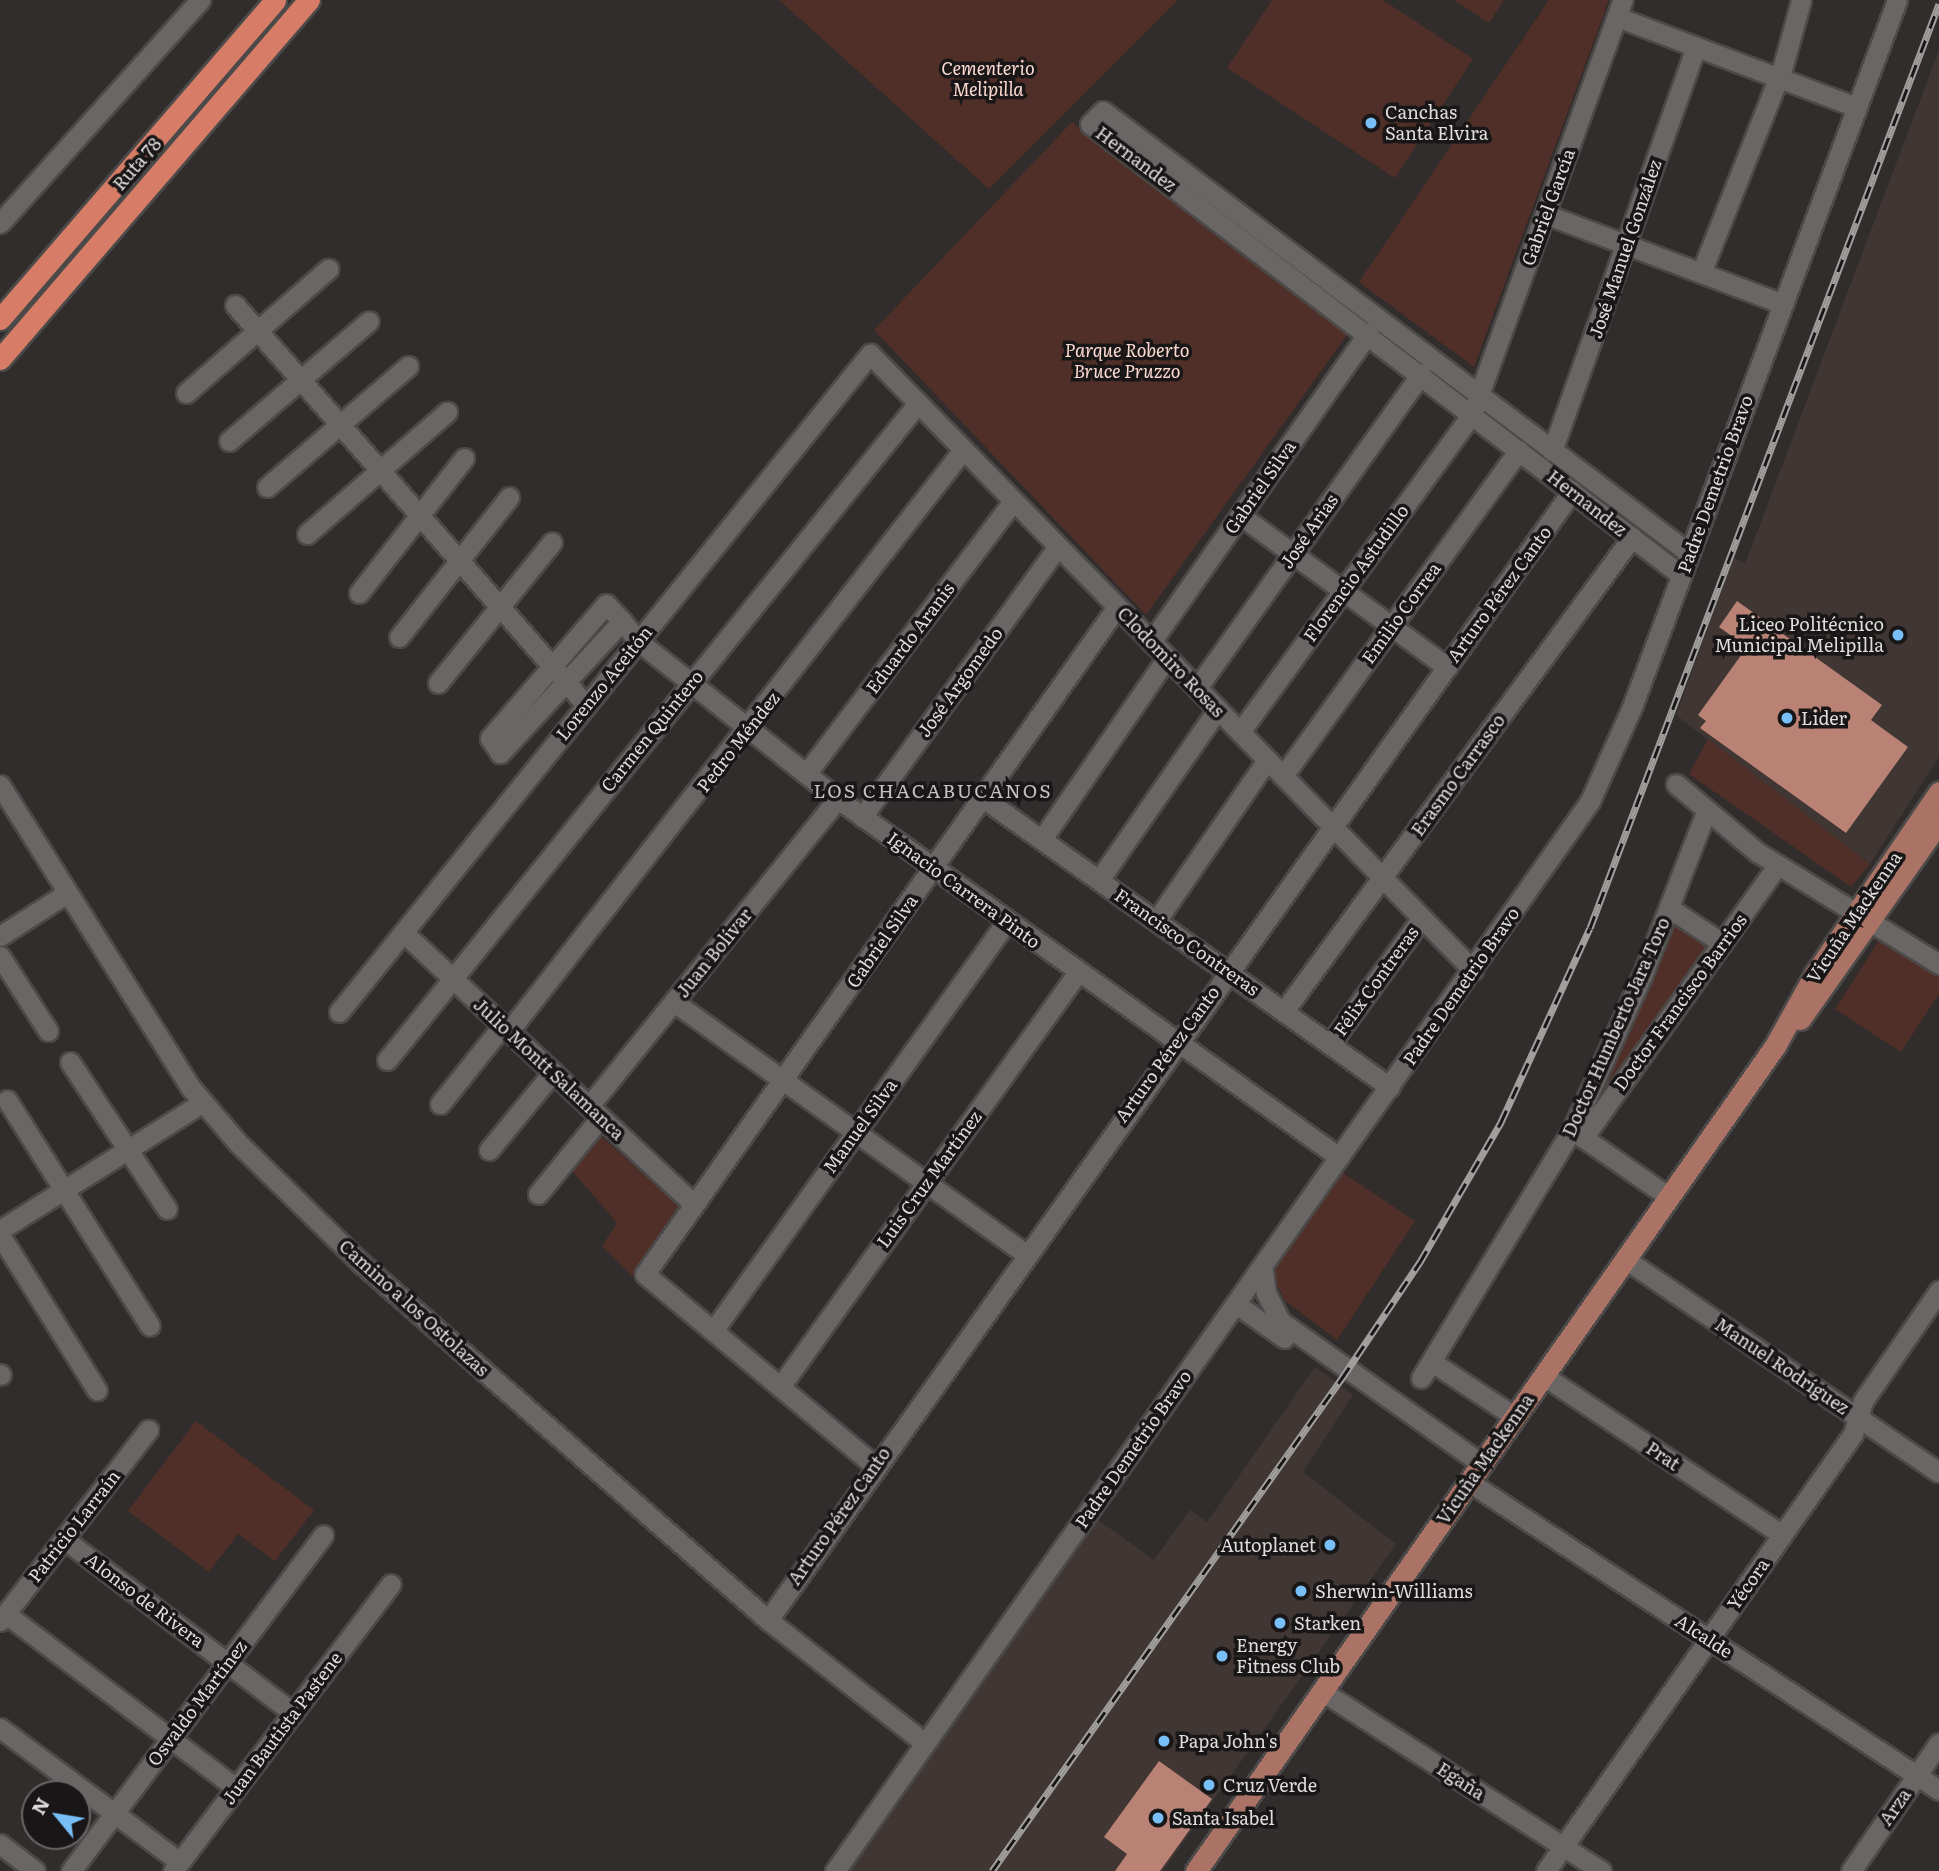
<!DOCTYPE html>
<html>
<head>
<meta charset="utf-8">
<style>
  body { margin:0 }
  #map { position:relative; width:1939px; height:1871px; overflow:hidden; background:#312d2c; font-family:Literata,serif }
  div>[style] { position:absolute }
  .built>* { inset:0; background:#403633 }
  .green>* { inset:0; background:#502f28 }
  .building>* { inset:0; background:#b98275 }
  .roads { filter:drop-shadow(2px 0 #4c4a49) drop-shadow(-2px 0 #4c4a49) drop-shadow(0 2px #4c4a49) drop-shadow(0 -2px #4c4a49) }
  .minor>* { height:19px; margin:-9.5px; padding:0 9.5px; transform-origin:9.5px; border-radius:9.5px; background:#6a6665 }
  .major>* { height:21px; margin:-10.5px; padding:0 10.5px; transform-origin:10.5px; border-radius:10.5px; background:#ab7366 }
  .highway>* { height:21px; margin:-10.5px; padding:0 10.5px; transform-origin:10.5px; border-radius:10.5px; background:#d67c67 }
  .rail>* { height:7px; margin-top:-3.5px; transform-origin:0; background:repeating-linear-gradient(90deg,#181616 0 13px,#a19f9e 0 26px); box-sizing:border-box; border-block:2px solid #a19f9e }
  .dots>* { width:19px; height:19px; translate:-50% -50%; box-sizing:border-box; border:4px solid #181616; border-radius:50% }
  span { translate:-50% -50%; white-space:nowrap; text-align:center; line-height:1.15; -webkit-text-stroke:7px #181616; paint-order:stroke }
  .park-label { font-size:18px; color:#fddad2; font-style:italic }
  .poi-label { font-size:18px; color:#dfdddc }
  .left { translate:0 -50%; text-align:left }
  .right { translate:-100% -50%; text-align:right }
  .street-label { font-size:18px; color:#dfdddc }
  .neighbourhood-label { font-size:19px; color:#c6c1c0; letter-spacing:2px }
  .north { position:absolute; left:21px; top:1780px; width:70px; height:70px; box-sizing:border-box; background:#181616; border:2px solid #686665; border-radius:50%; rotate:300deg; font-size:19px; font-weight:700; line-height:28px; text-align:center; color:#dfdddc }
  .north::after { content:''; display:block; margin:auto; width:24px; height:32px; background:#78bff7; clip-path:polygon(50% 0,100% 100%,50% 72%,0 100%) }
</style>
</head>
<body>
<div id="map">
  <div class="built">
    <i style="clip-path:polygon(1939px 50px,1939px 757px,1870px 864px,1676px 715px,1734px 557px,1745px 564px)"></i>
    <i style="clip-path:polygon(1315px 1367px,1353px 1395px,1303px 1472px,1396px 1544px,1163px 1871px,845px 1871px,1094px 1517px,1154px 1560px,1190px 1510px,1207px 1522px)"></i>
  </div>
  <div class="green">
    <i style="clip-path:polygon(779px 0,1178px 0,989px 189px)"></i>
    <i style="clip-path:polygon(1272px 0,1383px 0,1473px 59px,1395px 178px,1227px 68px)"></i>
    <i style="clip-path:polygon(1454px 0,1504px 0,1489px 23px)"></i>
    <i style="clip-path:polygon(1549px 0,1609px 0,1474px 367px,1359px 282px)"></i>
    <i style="clip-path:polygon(1072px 122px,1352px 328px,1146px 615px,874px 330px)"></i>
    <i style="clip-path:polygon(1708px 739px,1870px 864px,1851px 887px,1689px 774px)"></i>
    <i style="clip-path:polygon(1672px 918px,1713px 945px,1599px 1109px,1591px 1103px)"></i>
    <i style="clip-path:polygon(1885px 931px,1939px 966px,1939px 994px,1901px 1052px,1835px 1009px)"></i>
    <i style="clip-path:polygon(600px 1135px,680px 1207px,632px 1276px,602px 1246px,617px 1223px,570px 1168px)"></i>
    <i style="clip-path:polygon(1330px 1164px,1415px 1221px,1337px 1340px,1285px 1301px,1272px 1275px,1272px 1246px)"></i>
    <i style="clip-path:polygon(196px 1421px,314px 1510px,275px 1561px,238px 1534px,209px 1572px,128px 1511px)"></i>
  </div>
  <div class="building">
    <i style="clip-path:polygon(1737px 601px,1882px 705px,1871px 720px,1908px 747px,1846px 833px,1700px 728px,1706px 721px,1698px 715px,1747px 647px,1719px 627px)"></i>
    <i style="clip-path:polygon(1159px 1761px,1212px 1799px,1160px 1871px,1115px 1871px,1127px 1854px,1104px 1837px)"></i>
  </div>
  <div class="roads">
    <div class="minor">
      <i style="left:1617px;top:17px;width:255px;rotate:20.6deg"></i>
      <i style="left:1545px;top:214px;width:254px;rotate:20.7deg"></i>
      <i style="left:0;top:223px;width:300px;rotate:-48.1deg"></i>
      <i style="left:1701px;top:273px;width:223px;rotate:-68.4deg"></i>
      <i style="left:1783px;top:66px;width:68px;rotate:-74.7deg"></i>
      <i style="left:235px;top:305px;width:532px;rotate:48.73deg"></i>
      <i style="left:186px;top:393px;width:189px;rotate:-41.1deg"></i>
      <i style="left:229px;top:441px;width:184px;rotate:-40.6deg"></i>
      <i style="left:1552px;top:451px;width:429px;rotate:-70.4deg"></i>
      <i style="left:267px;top:487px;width:186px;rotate:-40.6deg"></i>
      <i style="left:1240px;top:515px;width:257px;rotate:36.3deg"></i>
      <i style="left:307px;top:534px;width:186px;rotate:-41.1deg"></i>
      <i style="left:1681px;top:575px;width:743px;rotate:-142.65deg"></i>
      <i style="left:1090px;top:124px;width:18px;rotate:-45deg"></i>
      <i style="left:1103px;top:111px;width:734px;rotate:37.03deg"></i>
      <i style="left:359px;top:593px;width:171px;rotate:-52.1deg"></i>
      <i style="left:622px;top:621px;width:180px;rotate:132.7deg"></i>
      <i style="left:500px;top:753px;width:18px;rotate:-124deg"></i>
      <i style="left:490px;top:738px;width:177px;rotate:-49.1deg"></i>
      <i style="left:606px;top:604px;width:23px;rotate:47deg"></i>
      <i style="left:622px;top:621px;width:26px;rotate:51deg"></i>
      <i style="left:638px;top:641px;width:255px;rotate:38.3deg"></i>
      <i style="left:838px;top:799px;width:616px;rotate:35.55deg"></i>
      <i style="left:399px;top:637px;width:178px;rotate:-51.8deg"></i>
      <i style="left:1151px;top:642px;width:378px;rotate:-54.9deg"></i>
      <i style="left:438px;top:683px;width:181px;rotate:-51deg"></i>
      <i style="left:1197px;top:688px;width:386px;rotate:-54.5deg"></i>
      <i style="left:1240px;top:732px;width:394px;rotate:-53.9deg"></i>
      <i style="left:1472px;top:414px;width:441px;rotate:-70deg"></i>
      <i style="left:806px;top:774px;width:343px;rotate:-52.8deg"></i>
      <i style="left:1283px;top:776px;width:402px;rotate:-54.1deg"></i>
      <i style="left:1676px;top:784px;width:106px;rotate:40deg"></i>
      <i style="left:1757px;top:852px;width:214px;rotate:31.6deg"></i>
      <i style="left:0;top:785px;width:358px;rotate:57.8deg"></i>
      <i style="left:191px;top:1088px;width:72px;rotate:49.5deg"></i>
      <i style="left:238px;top:1143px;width:172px;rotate:44.3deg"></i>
      <i style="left:361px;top:1263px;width:541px;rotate:41.26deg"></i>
      <i style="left:768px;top:1620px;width:199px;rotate:38.1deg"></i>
      <i style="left:983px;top:798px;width:499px;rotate:35.4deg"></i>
      <i style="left:862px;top:817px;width:334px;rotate:-54.1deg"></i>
      <i style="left:1042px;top:839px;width:220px;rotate:-55.4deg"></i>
      <i style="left:1099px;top:880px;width:208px;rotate:-55.2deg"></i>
      <i style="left:1669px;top:908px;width:64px;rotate:33.4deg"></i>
      <i style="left:1156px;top:921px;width:196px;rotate:-55.4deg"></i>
      <i style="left:404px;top:933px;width:397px;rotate:43.1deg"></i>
      <i style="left:0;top:936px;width:80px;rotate:-32.7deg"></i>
      <i style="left:0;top:956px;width:89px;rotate:57.4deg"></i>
      <i style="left:674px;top:1002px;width:431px;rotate:35.6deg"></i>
      <i style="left:1284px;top:1011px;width:588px;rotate:-53.71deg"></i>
      <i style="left:339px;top:1012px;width:846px;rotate:-51.1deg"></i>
      <i style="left:870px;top:354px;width:862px;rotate:45.61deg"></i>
      <i style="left:509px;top:1031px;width:737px;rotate:-52deg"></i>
      <i style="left:1330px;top:1044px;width:156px;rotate:-53.9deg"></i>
      <i style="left:387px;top:1060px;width:845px;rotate:-51.05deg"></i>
      <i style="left:70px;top:1062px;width:176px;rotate:56.6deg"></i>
      <i style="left:7px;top:1100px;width:267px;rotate:57.7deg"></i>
      <i style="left:440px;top:1104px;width:101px;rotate:-51.4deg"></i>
      <i style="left:589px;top:1106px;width:395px;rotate:-51deg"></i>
      <i style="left:1572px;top:1130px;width:118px;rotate:34.6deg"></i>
      <i style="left:1583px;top:1138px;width:334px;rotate:-54.5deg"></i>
      <i style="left:489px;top:1150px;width:101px;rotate:-50.6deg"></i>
      <i style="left:538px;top:1194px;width:99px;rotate:-50.7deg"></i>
      <i style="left:0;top:1230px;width:239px;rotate:-32.2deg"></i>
      <i style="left:0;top:1235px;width:183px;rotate:58deg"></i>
      <i style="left:1625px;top:1259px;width:379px;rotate:34.2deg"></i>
      <i style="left:1263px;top:1270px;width:23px;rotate:83deg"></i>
      <i style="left:1266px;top:1293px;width:31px;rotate:63deg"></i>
      <i style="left:1280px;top:1321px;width:247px;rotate:35.3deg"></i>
      <i style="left:1236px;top:1304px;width:59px;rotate:35.3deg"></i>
      <i style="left:713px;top:1331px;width:505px;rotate:-54.36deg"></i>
      <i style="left:1432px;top:1362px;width:100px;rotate:33.5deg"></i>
      <i style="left:0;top:1374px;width:1px;rotate:45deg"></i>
      <i style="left:1544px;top:1376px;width:286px;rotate:33.7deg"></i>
      <i style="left:1421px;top:1378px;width:290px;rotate:-58.7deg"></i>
      <i style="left:1572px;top:1130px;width:169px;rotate:-65.6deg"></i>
      <i style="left:1642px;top:976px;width:176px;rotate:-68.7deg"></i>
      <i style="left:780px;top:1387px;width:511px;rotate:-54.32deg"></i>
      <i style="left:874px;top:1465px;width:298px;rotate:-140.2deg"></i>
      <i style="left:645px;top:1274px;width:817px;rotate:-54.72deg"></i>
      <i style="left:1469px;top:1482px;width:562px;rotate:33.24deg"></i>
      <i style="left:64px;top:1539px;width:288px;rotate:37.2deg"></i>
      <i style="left:6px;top:1614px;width:288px;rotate:37.1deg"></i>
      <i style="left:768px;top:1620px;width:1386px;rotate:-54.54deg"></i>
      <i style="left:0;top:1621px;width:242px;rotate:-52.2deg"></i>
      <i style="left:1322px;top:1691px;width:332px;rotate:32.8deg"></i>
      <i style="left:0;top:1728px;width:224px;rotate:36.7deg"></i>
      <i style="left:0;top:1844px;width:44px;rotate:37.6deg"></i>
      <i style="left:71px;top:1871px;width:420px;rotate:-53.1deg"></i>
      <i style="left:173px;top:1871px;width:360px;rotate:-52.8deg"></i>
      <i style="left:835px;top:1871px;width:1310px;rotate:-54.79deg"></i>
      <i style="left:1590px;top:801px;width:103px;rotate:-65.9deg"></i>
      <i style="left:1632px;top:707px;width:755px;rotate:-69.45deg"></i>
      <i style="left:1546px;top:1871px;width:534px;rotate:-54.91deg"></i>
      <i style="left:1853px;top:1434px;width:34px;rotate:-73deg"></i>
      <i style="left:1863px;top:1401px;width:134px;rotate:-55.4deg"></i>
      <i style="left:1851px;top:1871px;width:155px;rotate:-55.5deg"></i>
    </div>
    <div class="major">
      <i style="left:1800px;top:1019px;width:241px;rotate:-54.8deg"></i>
      <i style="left:1196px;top:1871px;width:1008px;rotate:-54.94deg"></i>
      <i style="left:1775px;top:1046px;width:82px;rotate:-60.9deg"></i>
      <i style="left:1815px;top:974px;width:220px;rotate:-55.7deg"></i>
    </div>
    <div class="highway">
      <i style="left:0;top:319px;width:421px;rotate:-49.2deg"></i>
      <i style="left:0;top:359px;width:474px;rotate:-49.3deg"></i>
    </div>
  </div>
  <div class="rail">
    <i style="left:992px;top:1871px;width:605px;rotate:-54.63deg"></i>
    <i style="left:1342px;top:1378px;width:140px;rotate:-56.1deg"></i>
    <i style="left:1420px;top:1262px;width:162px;rotate:-59.9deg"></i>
    <i style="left:1501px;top:1122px;width:213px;rotate:-65.4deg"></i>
    <i style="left:1590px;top:928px;width:988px;rotate:-69.31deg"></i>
  </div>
  <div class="dots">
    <i style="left:1371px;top:123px;background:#78bff7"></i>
    <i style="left:1898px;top:635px;background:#78bff7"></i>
    <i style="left:1787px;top:718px;background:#78bff7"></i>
    <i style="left:1330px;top:1545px;background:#78bff7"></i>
    <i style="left:1301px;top:1591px;background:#78bff7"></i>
    <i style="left:1280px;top:1623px;background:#78bff7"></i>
    <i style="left:1222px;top:1656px;background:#78bff7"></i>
    <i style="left:1164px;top:1741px;background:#78bff7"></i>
    <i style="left:1209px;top:1785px;background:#78bff7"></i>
    <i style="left:1158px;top:1818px;background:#78bff7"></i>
  </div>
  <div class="park-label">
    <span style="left:988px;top:79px">Cementerio<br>Melipilla</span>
    <span style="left:1127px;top:361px">Parque Roberto<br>Bruce Pruzzo</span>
  </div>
  <div class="poi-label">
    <span class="left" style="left:1385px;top:123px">Canchas<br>Santa Elvira</span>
    <span class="right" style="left:1884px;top:635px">Liceo Politécnico<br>Municipal Melipilla</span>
    <span class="left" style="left:1801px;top:718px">Lider</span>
    <span class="right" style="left:1316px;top:1545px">Autoplanet</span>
    <span class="left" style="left:1315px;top:1591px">Sherwin-Williams</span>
    <span class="left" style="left:1294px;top:1623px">Starken</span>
    <span class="left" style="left:1236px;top:1656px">Energy<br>Fitness Club</span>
    <span class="left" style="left:1178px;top:1741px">Papa John's</span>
    <span class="left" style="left:1223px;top:1785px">Cruz Verde</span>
    <span class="left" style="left:1172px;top:1818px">Santa Isabel</span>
  </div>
  <div class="street-label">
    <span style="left:1136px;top:159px;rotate:37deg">Hernandez</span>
    <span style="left:137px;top:164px;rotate:-49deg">Ruta 78</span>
    <span style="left:1548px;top:207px;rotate:-70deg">Gabriel García</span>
    <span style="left:1625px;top:249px;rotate:-71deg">José Manuel González</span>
    <span style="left:1715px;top:484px;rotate:-70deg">Padre Demetrio Bravo</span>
    <span style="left:1260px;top:487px;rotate:-55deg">Gabriel Silva</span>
    <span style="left:1587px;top:503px;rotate:38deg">Hernandez</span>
    <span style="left:1309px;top:531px;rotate:-55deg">José Arias</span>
    <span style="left:1356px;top:573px;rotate:-54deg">Florencio Astudillo</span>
    <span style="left:1499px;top:594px;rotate:-54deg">Arturo Pérez Canto</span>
    <span style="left:1401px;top:613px;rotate:-54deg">Emilio Correa</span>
    <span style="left:910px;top:638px;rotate:-53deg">Eduardo Aranis</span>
    <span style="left:1171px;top:662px;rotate:46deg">Clodomiro Rosas</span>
    <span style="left:960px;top:682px;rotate:-54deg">José Argomedo</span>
    <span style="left:604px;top:683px;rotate:-51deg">Lorenzo Aceitón</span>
    <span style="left:652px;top:731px;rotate:-51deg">Carmen Quintero</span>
    <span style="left:738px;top:742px;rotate:-52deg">Pedro Méndez</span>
    <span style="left:1458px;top:775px;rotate:-54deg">Erasmo Carrasco</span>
    <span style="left:964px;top:890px;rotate:36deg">Ignacio Carrera Pinto</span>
    <span style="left:1854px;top:917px;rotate:-56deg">Vicuña Mackenna</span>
    <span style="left:882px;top:941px;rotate:-55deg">Gabriel Silva</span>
    <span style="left:1187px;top:942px;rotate:35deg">Francisco Contreras</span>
    <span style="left:714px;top:953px;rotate:-51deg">Juan Bolívar</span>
    <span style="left:1376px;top:981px;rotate:-54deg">Félix Contreras</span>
    <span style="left:1461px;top:986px;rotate:-55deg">Padre Demetrio Bravo</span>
    <span style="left:1680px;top:1002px;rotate:-54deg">Doctor Francisco Barrios</span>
    <span style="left:1616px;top:1027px;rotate:-66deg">Doctor Humberto Jara Toro</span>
    <span style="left:1167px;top:1054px;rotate:-54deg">Arturo Pérez Canto</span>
    <span style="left:549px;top:1069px;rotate:43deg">Julio Montt Salamanca</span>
    <span style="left:860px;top:1126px;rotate:-54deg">Manuel Silva</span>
    <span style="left:929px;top:1179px;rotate:-54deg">Luis Cruz Martínez</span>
    <span style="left:414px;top:1308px;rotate:42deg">Camino a los Ostolazas</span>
    <span style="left:1782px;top:1366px;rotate:34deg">Manuel Rodríguez</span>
    <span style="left:1133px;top:1449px;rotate:-55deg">Padre Demetrio Bravo</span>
    <span style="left:1663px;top:1456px;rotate:34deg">Prat</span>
    <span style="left:1485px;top:1459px;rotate:-55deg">Vicuña Mackenna</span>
    <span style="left:839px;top:1516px;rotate:-55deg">Arturo Pérez Canto</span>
    <span style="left:74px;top:1526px;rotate:-52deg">Patricio Larraín</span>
    <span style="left:1748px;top:1584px;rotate:-55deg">Yécora</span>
    <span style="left:145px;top:1600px;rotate:37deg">Alonso de Rivera</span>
    <span style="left:1704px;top:1636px;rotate:33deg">Alcalde</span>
    <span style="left:197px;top:1703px;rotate:-53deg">Osvaldo Martínez</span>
    <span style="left:282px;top:1728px;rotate:-53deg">Juan Bautista Pastene</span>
    <span style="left:1461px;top:1781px;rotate:33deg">Egaña</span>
    <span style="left:1895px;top:1807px;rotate:-55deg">Arza</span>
  </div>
  <div class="neighbourhood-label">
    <span style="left:933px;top:791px">LOS CHACABUCANOS</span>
  </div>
  <div class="north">N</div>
</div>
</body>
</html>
